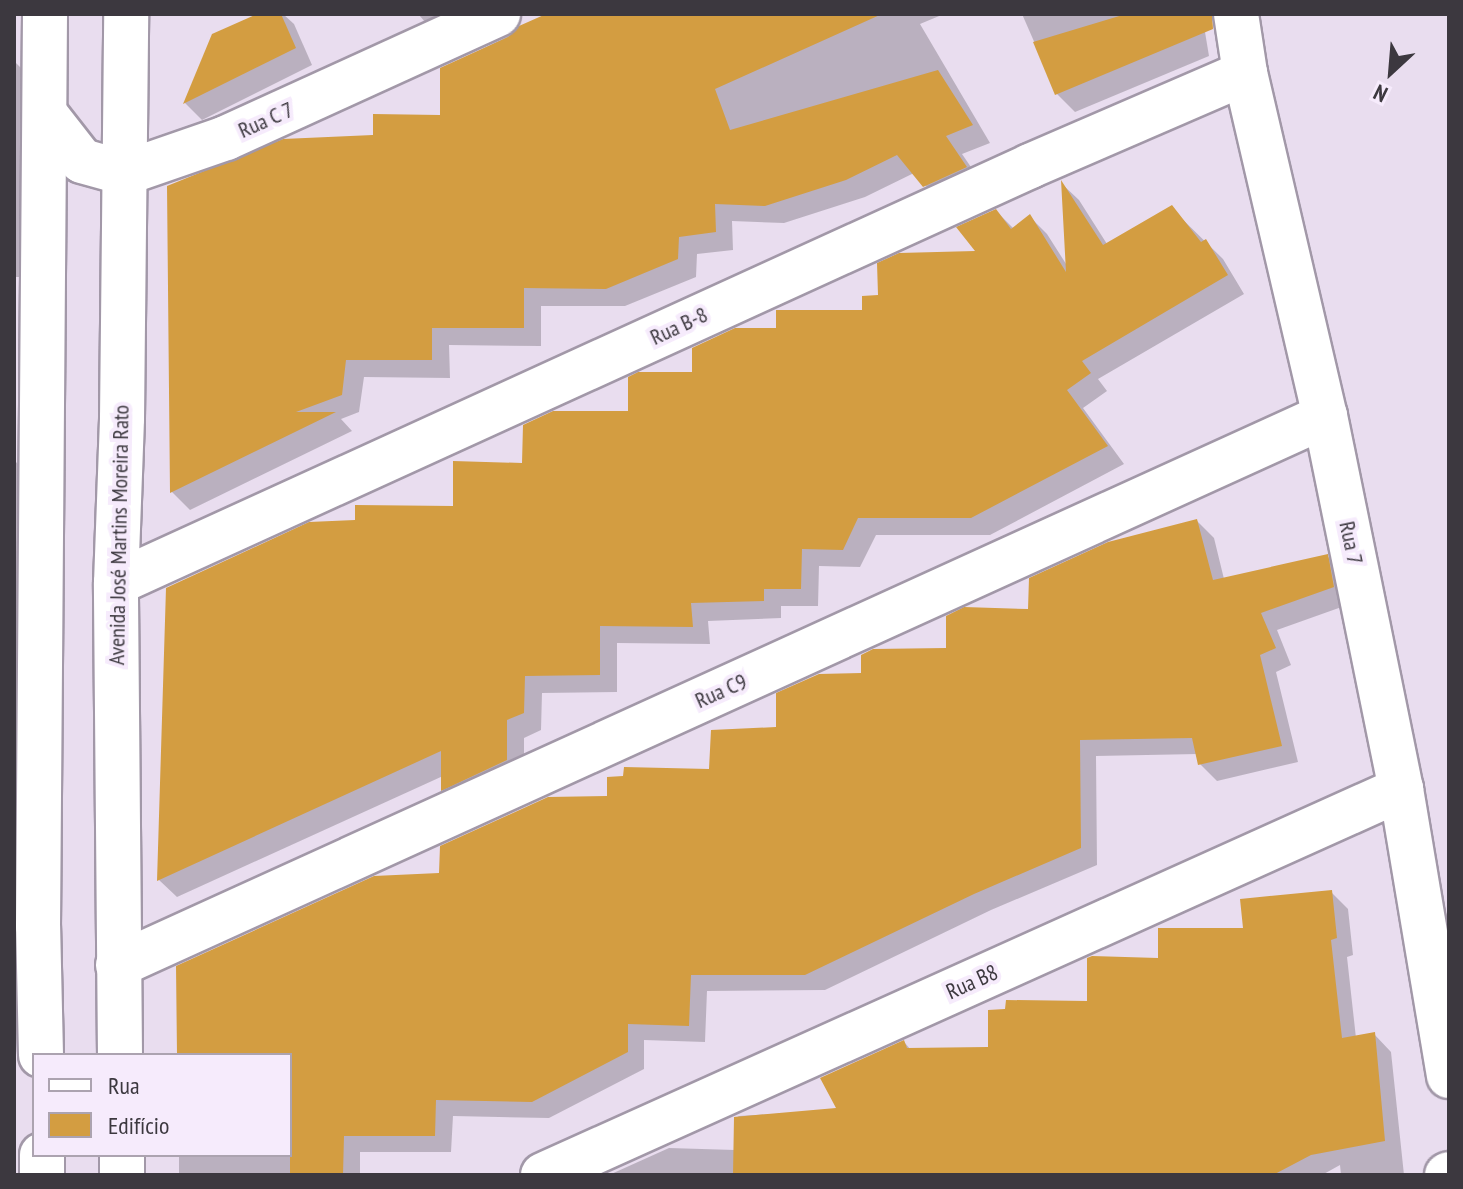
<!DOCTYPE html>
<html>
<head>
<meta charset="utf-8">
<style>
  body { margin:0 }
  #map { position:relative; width:1463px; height:1189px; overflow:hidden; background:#e9ddef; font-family:"PT Sans Narrow",sans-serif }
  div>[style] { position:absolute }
  .shadow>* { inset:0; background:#0003 }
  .building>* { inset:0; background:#d39d41 }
  .roads { filter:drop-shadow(2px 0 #a298a8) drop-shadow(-2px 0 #a298a8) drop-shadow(0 2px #a298a8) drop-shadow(0 -2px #a298a8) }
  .minor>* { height:44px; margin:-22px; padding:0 22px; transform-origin:22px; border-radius:22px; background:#fff }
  span { translate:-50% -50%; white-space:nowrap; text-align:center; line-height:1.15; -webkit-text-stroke:8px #f6ebfc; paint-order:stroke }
  .street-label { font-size:22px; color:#3c383f }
  .frame { position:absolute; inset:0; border:16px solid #3c383f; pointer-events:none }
  .legend { position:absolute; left:32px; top:1053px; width:260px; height:104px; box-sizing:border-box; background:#f6ebfc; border:2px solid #aca3b0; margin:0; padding:10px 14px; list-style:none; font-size:24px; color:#3c383f }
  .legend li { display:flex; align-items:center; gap:16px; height:40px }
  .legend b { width:40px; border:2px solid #aca3b0 }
  .north { position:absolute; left:1351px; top:32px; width:80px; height:80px; -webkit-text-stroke:6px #f6ebfc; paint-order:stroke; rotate:206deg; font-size:22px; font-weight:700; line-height:32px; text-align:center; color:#3c383f }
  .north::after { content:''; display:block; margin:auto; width:28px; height:36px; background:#3c383f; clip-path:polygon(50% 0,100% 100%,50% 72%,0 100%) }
</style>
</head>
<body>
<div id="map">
  <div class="shadow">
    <i style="clip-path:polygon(262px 14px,283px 14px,294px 24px,312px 65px,202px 120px,185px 103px,213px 36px)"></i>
    <i style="clip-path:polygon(418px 14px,511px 14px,427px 24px)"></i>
    <i style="clip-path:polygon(554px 14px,944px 14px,920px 24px,990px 143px,962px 154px,984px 186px,943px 204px,914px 173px,865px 197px,784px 223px,732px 221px,733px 250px,697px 254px,696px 277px,625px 306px,541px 306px,541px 346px,449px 345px,450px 378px,364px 377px,359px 412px,341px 419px,352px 431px,190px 510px,172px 492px,169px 188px,442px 117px,442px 69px)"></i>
    <i style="clip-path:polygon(1022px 14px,1202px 14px,1209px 56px,1075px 112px,1057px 94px)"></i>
    <i style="clip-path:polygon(14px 61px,28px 75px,31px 277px,14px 277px)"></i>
    <i style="clip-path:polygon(1063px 185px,1079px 200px,1107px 244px,1171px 208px,1223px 259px,1244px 294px,1098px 379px,1107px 391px,1083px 408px,1124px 464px,990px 535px,876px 535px,860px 567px,819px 566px,818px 606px,781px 606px,781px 618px,708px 621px,710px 644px,617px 643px,617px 692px,542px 693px,541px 730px,524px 738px,524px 778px,460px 807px,443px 790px,443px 776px,177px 897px,159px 880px,357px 522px,455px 508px,524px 465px,630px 413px,694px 374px,778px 330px,864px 312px,881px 297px,979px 253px,996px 211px,1014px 229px,1030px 217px,1047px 234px,1068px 267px)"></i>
    <i style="clip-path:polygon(14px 460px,20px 466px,18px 554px,27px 563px,26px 621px,18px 621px,18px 682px,14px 683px)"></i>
    <i style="clip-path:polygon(1197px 521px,1214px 538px,1224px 579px,1327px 556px,1344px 573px,1350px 604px,1277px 630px,1291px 665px,1276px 672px,1298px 762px,1217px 781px,1200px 764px,1198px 754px,1096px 756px,1097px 865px,991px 910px,825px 990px,707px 991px,705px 1042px,644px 1040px,644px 1069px,549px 1118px,453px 1116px,451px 1152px,360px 1152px,360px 1175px,179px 1175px,179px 1155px,290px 1155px,290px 1055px,178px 1055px,441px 875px,609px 798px,711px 771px,864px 675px,948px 650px,1030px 612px)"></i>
    <i style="clip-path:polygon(1331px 892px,1348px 909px,1353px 955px,1347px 957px,1356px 1038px,1374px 1034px,1391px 1052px,1404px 1175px,1341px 1175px,1340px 1165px,1322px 1175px,609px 1175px,669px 1148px,735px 1150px,736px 1118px,739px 1116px,840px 1110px,904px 1042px,911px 1050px,990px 1049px,1089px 1003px,1160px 960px,1245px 930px)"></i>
  </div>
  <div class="building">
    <i style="clip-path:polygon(257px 14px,281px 14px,296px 48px,183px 104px,212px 34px)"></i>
    <i style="clip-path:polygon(546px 14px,882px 14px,715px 89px,730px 130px,938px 70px,973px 125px,946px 136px,967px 167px,923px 187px,897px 155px,846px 180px,765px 206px,715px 204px,716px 232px,679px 237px,678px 259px,606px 289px,524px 288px,524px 328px,432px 328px,432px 360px,346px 360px,342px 395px,296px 412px,336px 412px,170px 493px,167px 186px,283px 139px,373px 135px,373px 114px,440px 115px,440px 68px,508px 37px,519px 26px)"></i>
    <i style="clip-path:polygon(1126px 14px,1212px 14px,1213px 29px,1055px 95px,1033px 42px)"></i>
    <i style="clip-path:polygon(1061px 180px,1103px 245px,1172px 205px,1201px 242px,1206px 239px,1228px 275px,1082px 361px,1091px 373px,1067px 390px,1108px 446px,971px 518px,858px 518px,843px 550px,802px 549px,801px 589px,764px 589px,764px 601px,691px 603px,693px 627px,600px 626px,600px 675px,525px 676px,524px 713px,507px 720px,507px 760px,441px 791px,441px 751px,157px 881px,166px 588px,309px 522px,355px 520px,355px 505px,453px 506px,453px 461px,522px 463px,523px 425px,553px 411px,628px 411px,628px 377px,638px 372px,692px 372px,692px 348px,735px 328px,776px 328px,776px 310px,862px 310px,862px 296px,878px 295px,877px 263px,899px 253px,975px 251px,956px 227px,996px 209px,1011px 229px,1030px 214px,1066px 272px)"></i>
    <i style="clip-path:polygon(1197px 519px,1213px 580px,1328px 554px,1334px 587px,1261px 613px,1276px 648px,1260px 655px,1282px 746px,1198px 765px,1192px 738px,1080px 740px,1081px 848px,974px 894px,805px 975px,691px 975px,689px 1026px,628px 1024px,628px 1052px,532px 1102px,436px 1100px,435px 1136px,344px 1136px,343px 1175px,290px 1174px,290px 1055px,177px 1055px,176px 966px,374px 876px,439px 873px,440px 846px,548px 797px,607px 796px,607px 777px,623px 776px,624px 767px,709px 769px,711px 730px,776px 727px,776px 693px,819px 674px,861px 673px,861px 655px,873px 649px,946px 648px,946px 616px,964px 607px,1028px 609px,1029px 578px,1108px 542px)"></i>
    <i style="clip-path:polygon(1332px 890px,1337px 938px,1331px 940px,1342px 1038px,1375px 1032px,1385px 1141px,1311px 1155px,1273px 1175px,733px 1175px,734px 1117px,836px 1108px,820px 1078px,904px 1040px,907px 1048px,988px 1047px,988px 1010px,1005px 1009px,1006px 1000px,1087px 1001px,1087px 958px,1092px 956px,1158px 958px,1158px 928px,1243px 928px,1240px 899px)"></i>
  </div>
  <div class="roads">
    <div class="minor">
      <i style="left:1236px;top:14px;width:60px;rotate:81.3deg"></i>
      <i style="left:1245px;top:73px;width:352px;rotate:76.9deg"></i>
      <i style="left:1325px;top:416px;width:381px;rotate:78.5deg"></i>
      <i style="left:1401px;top:789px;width:291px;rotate:80.5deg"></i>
      <i style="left:46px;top:115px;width:58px;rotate:52deg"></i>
      <i style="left:82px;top:161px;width:45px;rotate:15.6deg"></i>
      <i style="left:125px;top:173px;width:107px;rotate:-19.1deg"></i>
      <i style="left:226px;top:138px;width:299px;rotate:-24.5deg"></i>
      <i style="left:116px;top:583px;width:1005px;rotate:-24.52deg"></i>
      <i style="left:1030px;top:166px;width:234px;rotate:-23.4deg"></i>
      <i style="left:118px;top:965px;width:1326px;rotate:-24.46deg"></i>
      <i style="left:41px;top:1055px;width:129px;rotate:-91.3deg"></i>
      <i style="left:38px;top:926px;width:912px;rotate:-89.56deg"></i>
      <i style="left:120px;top:1055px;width:472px;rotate:-90.5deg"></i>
      <i style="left:116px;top:583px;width:165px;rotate:-87.9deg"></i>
      <i style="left:122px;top:418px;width:404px;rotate:-89.4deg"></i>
      <i style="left:42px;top:1155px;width:20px;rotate:90deg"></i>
      <i style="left:122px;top:1155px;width:20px;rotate:90deg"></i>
      <i style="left:543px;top:1175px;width:941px;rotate:-24.22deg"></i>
      <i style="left:1447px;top:1175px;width:2px;rotate:-27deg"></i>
    </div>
  </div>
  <div class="street-label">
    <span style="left:266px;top:120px;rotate:-24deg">Rua C 7</span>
    <span style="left:679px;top:326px;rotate:-25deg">Rua B-8</span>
    <span style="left:119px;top:535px;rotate:-89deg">Avenida José Martins Moreira Rato</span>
    <span style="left:1351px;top:543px;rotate:78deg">Rua 7</span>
    <span style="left:721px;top:691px;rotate:-24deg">Rua C9</span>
    <span style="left:972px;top:982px;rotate:-24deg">Rua B8</span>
  </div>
  <div class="frame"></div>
  <ul class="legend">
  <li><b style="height:10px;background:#fff"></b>Rua</li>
  <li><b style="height:22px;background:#d39d41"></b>Edifício</li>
  </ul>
  <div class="north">N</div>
</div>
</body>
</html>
